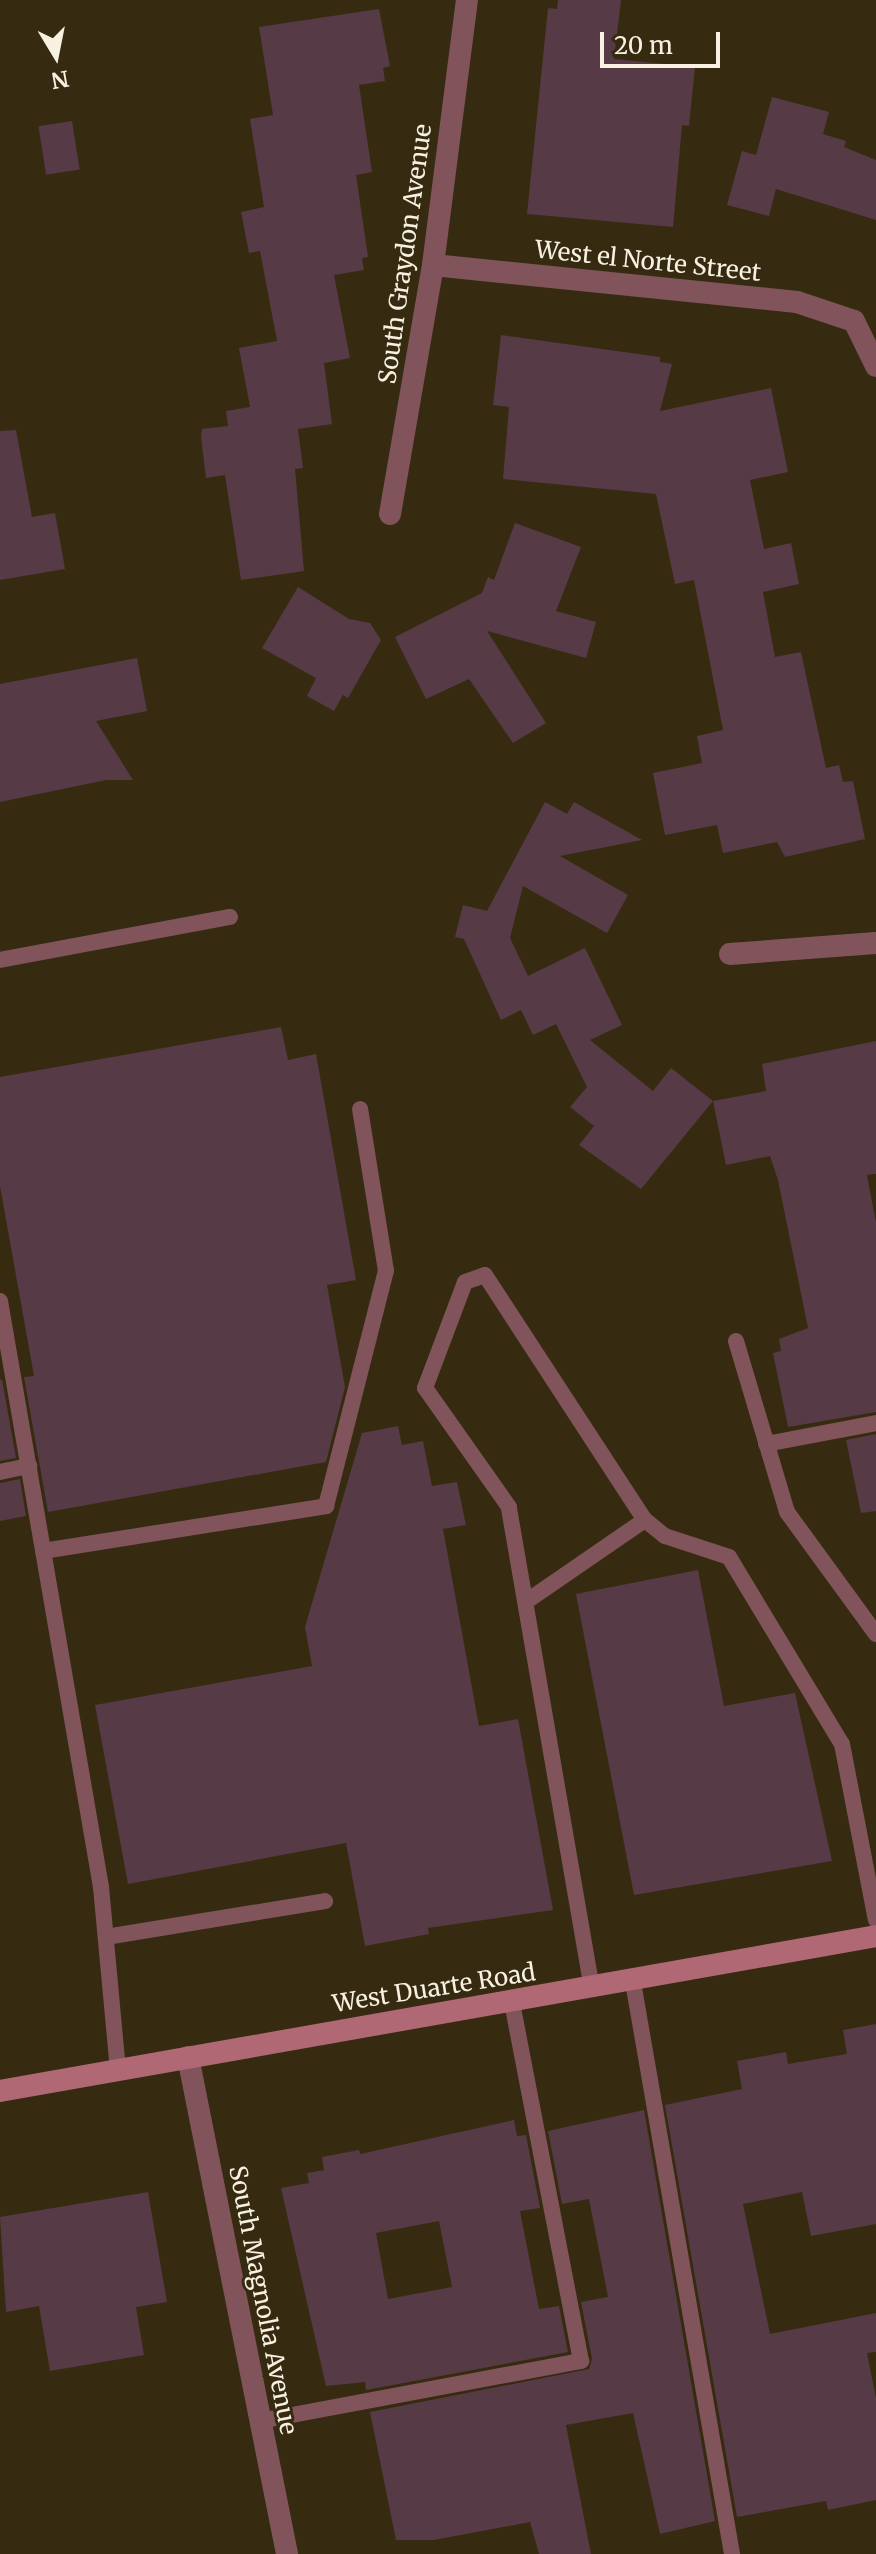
<!DOCTYPE html>
<html>
<head>
<meta charset="utf-8">
<style>
  body { margin:0 }
  #map { position:relative; width:876px; height:2554px; overflow:hidden; background:#362b11; font-family:Merriweather,serif }
  div>[style] { position:absolute }
  .building>* { inset:0; background:#563a45; transform-origin:0 0 }
  .service>* { height:16px; margin:-8px; padding:0 8px; transform-origin:8px; border-radius:8px; background:#81545b }
  .minor>* { height:22px; margin:-11px; padding:0 11px; transform-origin:11px; border-radius:11px; background:#81545b }
  .secondary>* { height:22px; margin:-11px; padding:0 11px; transform-origin:11px; border-radius:11px; background:#b06974 }
  span { translate:-50% -50%; white-space:nowrap; text-align:center; line-height:1.15; -webkit-text-stroke:6px #362b11; paint-order:stroke }
  .street-label { font-size:24px; color:#f8f1e2 }
  .north { position:absolute; left:16px; top:16px; width:80px; height:80px; -webkit-text-stroke:6px #362b11; paint-order:stroke; rotate:170deg; font-size:22px; font-weight:700; line-height:32px; text-align:center; color:#f8f1e2 }
  .north::after { content:''; display:block; margin:auto; width:28px; height:36px; background:#f8f1e2; clip-path:polygon(50% 0,100% 100%,50% 72%,0 100%) }
  .scale { position:absolute; left:600px; top:32px; width:120px; height:36px; box-sizing:border-box; border:4px solid #f8f1e2; border-top:0; padding-left:10px; font-size:24px; line-height:28px; white-space:nowrap; color:#f8f1e2; -webkit-text-stroke:6px #362b11; paint-order:stroke }
</style>
</head>
<body>
<div id="map">
  <div class="building">
    <i style="clip-path:polygon(558px 0,621px 0,614px 59px,695px 67px,689px 126px,682px 125px,673px 227px,527px 214px,548px 8px,557px 9px)"></i>
    <i style="clip-path:polygon(379px 9px,390px 66px,383px 68px,385px 81px,359px 85px,372px 172px,356px 175px,368px 257px,362px 258px,364px 270px,334px 275px,350px 358px,324px 363px,332px 424px,298px 429px,303px 468px,295px 469px,304px 571px,241px 580px,225px 475px,206px 478px,201px 437px,202px 429px,228px 426px,226px 411px,250px 407px,239px 348px,277px 341px,260px 251px,249px 253px,241px 212px,264px 207px,250px 119px,273px 115px,259px 27px)"></i>
    <i style="clip-path:polygon(772px 97px,829px 112px,823px 134px,846px 141px,844px 147px,876px 160px,876px 220px,776px 189px,769px 216px,727px 205px,742px 151px,756px 155px)"></i>
    <i style="left:72px;top:121px;width:49px;height:34px;rotate:81deg"></i>
    <i style="clip-path:polygon(501px 335px,660px 357px,660px 362px,672px 364px,660px 411px,771px 388px,788px 472px,750px 480px,764px 549px,791px 543px,799px 584px,763px 592px,775px 657px,801px 652px,826px 768px,839px 765px,843px 782px,853px 781px,865px 839px,785px 857px,777px 842px,723px 853px,717px 825px,665px 835px,653px 773px,702px 763px,697px 736px,723px 730px,694px 580px,675px 584px,656px 494px,503px 479px,509px 407px,493px 405px)"></i>
    <i style="clip-path:polygon(16px 430px,32px 517px,55px 513px,65px 569px,0 580px,0 431px)"></i>
    <i style="clip-path:polygon(515px 523px,581px 547px,556px 611px,596px 622px,586px 658px,487px 631px,546px 723px,513px 743px,469px 679px,426px 699px,395px 637px,482px 593px,488px 577px,494px 580px)"></i>
    <i style="clip-path:polygon(298px 587px,349px 619px,370px 623px,381px 640px,348px 698px,343px 695px,334px 711px,307px 696px,316px 678px,262px 648px)"></i>
    <i style="clip-path:polygon(137px 658px,147px 711px,96px 721px,133px 780px,106px 780px,0 802px,0 684px)"></i>
    <i style="clip-path:polygon(545px 802px,567px 814px,574px 802px,642px 840px,560px 856px,628px 895px,607px 933px,523px 886px,510px 938px,528px 976px,585px 948px,622px 1025px,590px 1040px,653px 1091px,671px 1068px,713px 1101px,641px 1189px,579px 1145px,594px 1126px,570px 1107px,587px 1087px,556px 1024px,533px 1035px,521px 1010px,501px 1020px,464px 939px,455px 937px,463px 905px,487px 911px)"></i>
    <i style="clip-path:polygon(281px 1027px,288px 1060px,316px 1054px,356px 1280px,327px 1285px,345px 1387px,326px 1462px,48px 1512px,24px 1377px,34px 1376px,0 1186px,0 1077px)"></i>
    <i style="clip-path:polygon(876px 1041px,876px 1174px,867px 1175px,876px 1223px,876px 1412px,788px 1427px,773px 1353px,781px 1351px,779px 1339px,808px 1328px,778px 1180px,770px 1156px,726px 1165px,713px 1101px,766px 1091px,762px 1064px)"></i>
    <i style="clip-path:polygon(2px 1379px,16px 1458px,0 1461px,0 1380px)"></i>
    <i style="clip-path:polygon(398px 1426px,402px 1445px,423px 1441px,432px 1486px,457px 1482px,466px 1525px,443px 1529px,479px 1726px,518px 1719px,553px 1910px,428px 1928px,429px 1934px,365px 1946px,346px 1843px,128px 1884px,95px 1705px,312px 1666px,305px 1627px,362px 1433px)"></i>
    <i style="clip-path:polygon(876px 1434px,876px 1511px,861px 1513px,846px 1440px)"></i>
    <i style="clip-path:polygon(20px 1479px,26px 1516px,0 1521px,0 1483px)"></i>
    <i style="clip-path:polygon(698px 1570px,724px 1706px,795px 1693px,832px 1861px,634px 1895px,576px 1594px)"></i>
    <i style="clip-path:polygon(876px 2024px,876px 2224px,811px 2236px,802px 2192px,743px 2204px,770px 2334px,876px 2313px,876px 2352px,867px 2353px,876px 2398px,876px 2500px,828px 2510px,826px 2501px,737px 2517px,665px 2105px,742px 2089px,737px 2061px,786px 2052px,788px 2064px,847px 2054px,843px 2030px)"></i>
    <i style="clip-path:polygon(644px 2110px,715px 2521px,660px 2534px,633px 2413px,566px 2425px,591px 2554px,539px 2554px,530px 2522px,434px 2540px,396px 2540px,370px 2412px,589px 2369px,592px 2359px,581px 2302px,608px 2297px,589px 2199px,562px 2204px,548px 2131px)"></i>
    <i style="clip-path:polygon(evenodd,514px 2120px,517px 2136px,526px 2135px,540px 2208px,520px 2211px,539px 2309px,559px 2306px,568px 2352px,366px 2390px,365px 2382px,326px 2386px,281px 2188px,309px 2183px,307px 2173px,324px 2170px,322px 2157px,359px 2150px,360px 2154px,514px 2120px,439px 2221px,452px 2287px,388px 2299px,376px 2233px,439px 2221px)"></i>
    <i style="clip-path:polygon(148px 2192px,167px 2302px,136px 2307px,144px 2355px,50px 2371px,39px 2306px,6px 2312px,0 2217px)"></i>
  </div>
  <div class="service">
    <i style="left:0;top:960px;width:234px;rotate:-10.6deg"></i>
    <i style="left:0;top:1301px;width:595px;rotate:80.22deg"></i>
    <i style="left:101px;top:1887px;width:183px;rotate:84.7deg"></i>
    <i style="left:736px;top:1341px;width:178px;rotate:73.4deg"></i>
    <i style="left:787px;top:1512px;width:151px;rotate:53.9deg"></i>
    <i style="left:766px;top:1444px;width:112px;rotate:-10.8deg"></i>
    <i style="left:0;top:1472px;width:30px;rotate:-12deg"></i>
    <i style="left:43px;top:1551px;width:287px;rotate:-9deg"></i>
    <i style="left:326px;top:1506px;width:243px;rotate:-75.7deg"></i>
    <i style="left:386px;top:1271px;width:164px;rotate:-99.1deg"></i>
    <i style="left:527px;top:1601px;width:143px;rotate:-34.5deg"></i>
    <i style="left:106px;top:1937px;width:222px;rotate:-9.3deg"></i>
    <i style="left:633px;top:1982px;width:581px;rotate:80.18deg"></i>
    <i style="left:592px;top:1989px;width:489px;rotate:-99.8deg"></i>
    <i style="left:509px;top:1507px;width:146px;rotate:-125.2deg"></i>
    <i style="left:425px;top:1388px;width:113px;rotate:-69.3deg"></i>
    <i style="left:465px;top:1282px;width:21px;rotate:-19deg"></i>
    <i style="left:485px;top:1275px;width:293px;rotate:56.9deg"></i>
    <i style="left:645px;top:1520px;width:26px;rotate:39deg"></i>
    <i style="left:665px;top:1536px;width:67px;rotate:18.2deg"></i>
    <i style="left:729px;top:1557px;width:218px;rotate:58.9deg"></i>
    <i style="left:842px;top:1744px;width:179px;rotate:79.1deg"></i>
    <i style="left:260px;top:2421px;width:327px;rotate:-10.6deg"></i>
    <i style="left:581px;top:2361px;width:365px;rotate:-100.9deg"></i>
  </div>
  <div class="minor">
    <i style="left:433px;top:265px;width:366px;rotate:5.8deg"></i>
    <i style="left:797px;top:302px;width:60px;rotate:18.4deg"></i>
    <i style="left:854px;top:321px;width:50px;rotate:63.9deg"></i>
    <i style="left:390px;top:514px;width:253px;rotate:-80.2deg"></i>
    <i style="left:433px;top:265px;width:267px;rotate:-82.7deg"></i>
    <i style="left:730px;top:954px;width:146px;rotate:-4.3deg"></i>
    <i style="left:188px;top:2057px;width:507px;rotate:78.73deg"></i>
  </div>
  <div class="secondary">
    <i style="left:0;top:2091px;width:890px;rotate:-10.03deg"></i>
  </div>
  <div class="street-label">
    <span style="left:405px;top:254px;rotate:-82deg">South Graydon Avenue</span>
    <span style="left:648px;top:261px;rotate:6deg">West el Norte Street</span>
    <span style="left:434px;top:1988px;rotate:-9deg">West Duarte Road</span>
    <span style="left:263px;top:2300px;rotate:79deg">South Magnolia Avenue</span>
  </div>
  <div class="north">N</div>
  <div class="scale">20 m</div>
</div>
</body>
</html>
